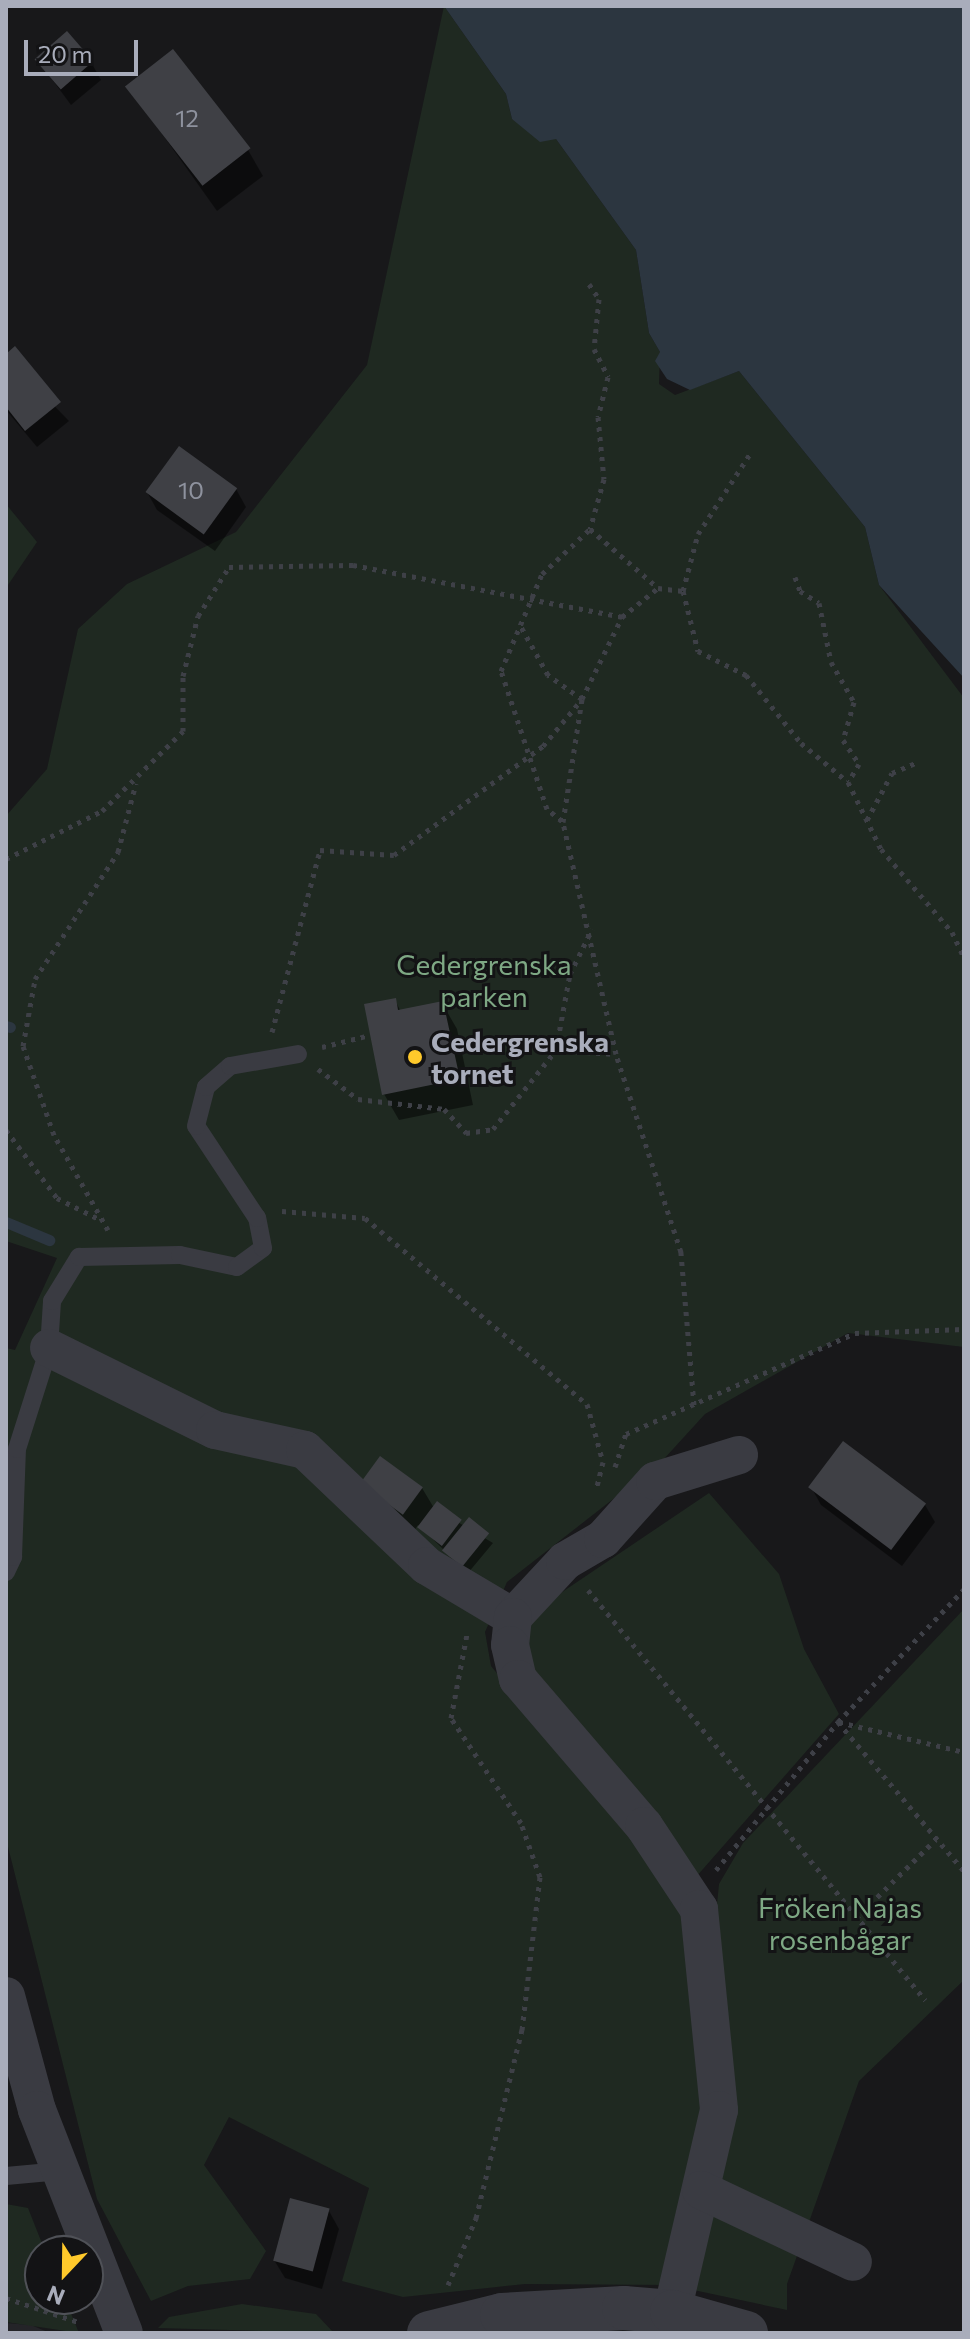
<!DOCTYPE html>
<html>
<head>
<meta charset="utf-8">
<style>
  body { margin:0 }
  #map { position:relative; width:970px; height:2339px; overflow:hidden; background:#18181a; font-family:Commissioner,sans-serif }
  div>[style] { position:absolute }
  .built>* { inset:0; background:#242428 }
  .green>* { inset:0; background:#1f2921 }
  .water>* { inset:0; background:#2c3640 }
  .shadow>* { inset:0; background:#0007 }
  .stream>* { height:11px; margin:-5.5px; padding:0 5.5px; transform-origin:5.5px; border-radius:5.5px; background:#2c3640 }
  .building>* { inset:0; background:#3f4045; transform-origin:0 0 }
  .path>* { height:5px; margin-top:-2.5px; transform-origin:0; background:repeating-linear-gradient(90deg,#3e4047 0 4px,transparent 0 10px) }
  .service>* { height:18px; margin:-9px; padding:0 9px; transform-origin:9px; border-radius:9px; background:#3a3b42 }
  .minor>* { height:38px; margin:-19px; padding:0 19px; transform-origin:19px; border-radius:19px; background:#3a3b42 }
  .tertiary>* { height:44px; margin:-22px; padding:0 22px; transform-origin:22px; border-radius:22px; background:#3a3b42 }
  .dots>* { width:22px; height:22px; translate:-50% -50%; box-sizing:border-box; border:4px solid #131315; border-radius:50% }
  span { translate:-50% -50%; white-space:nowrap; text-align:center; line-height:1.15; -webkit-text-stroke:6px #131315; paint-order:stroke }
  .number-label { font-size:24px; color:#8e929e }
  .number-label span { -webkit-text-stroke-width:0 }
  .park-label { font-size:28px; color:#7ea884 }
  .poi-label { font-size:28px; color:#a9adbb; font-weight:700 }
  .left { translate:0 -50%; text-align:left }
  .frame { position:absolute; inset:0; border:8px solid #a9adbb; pointer-events:none }
  .north { position:absolute; left:24px; top:2235px; width:80px; height:80px; box-sizing:border-box; background:#131315; border:2px solid #4f5157; border-radius:50%; rotate:202deg; font-size:22px; font-weight:700; line-height:32px; text-align:center; color:#a9adbb }
  .north::after { content:''; display:block; margin:auto; width:28px; height:36px; background:#ffc92b; clip-path:polygon(50% 0,100% 100%,50% 72%,0 100%) }
  .scale { position:absolute; left:24px; top:40px; width:114px; height:36px; box-sizing:border-box; border:4px solid #a9adbb; border-top:0; padding-left:10px; font-size:24px; line-height:28px; white-space:nowrap; color:#a9adbb; -webkit-text-stroke:6px #131315; paint-order:stroke }
</style>
</head>
<body>
<div id="map">
  <div class="built">
    <i style="clip-path:polygon(6px 2323px,31px 2325px,50px 2333px,6px 2333px)"></i>
  </div>
  <div class="green">
    <i style="clip-path:polygon(444px 6px,506px 94px,512px 119px,556px 139px,636px 250px,649px 333px,660px 352px,659px 384px,675px 395px,739px 371px,865px 527px,879px 585px,964px 698px,964px 1347px,848px 1333px,705px 1414px,663px 1460px,507px 1582px,485px 1632px,491px 1666px,664px 1877px,687px 1925px,729px 2105px,713px 1946px,719px 1884px,743px 1843px,964px 1609px,964px 1980px,859px 2081px,787px 2284px,787px 2310px,670px 2285px,525px 2284px,403px 2297px,342px 2281px,369px 2188px,229px 2117px,204px 2165px,266px 2251px,250px 2279px,188px 2286px,151px 2301px,97px 2199px,6px 1839px,6px 1348px,15px 1350px,57px 1258px,6px 1241px,6px 816px,47px 769px,78px 629px,127px 584px,236px 532px,367px 365px)"></i>
    <i style="clip-path:polygon(6px 504px,37px 542px,6px 588px)"></i>
    <i style="clip-path:polygon(709px 1493px,779px 1574px,804px 1649px,839px 1714px,696px 1877px,534px 1680px,526px 1635px,537px 1609px)"></i>
    <i style="clip-path:polygon(6px 2204px,28px 2208px,45px 2251px,40px 2299px,65px 2299px,79px 2333px,6px 2322px)"></i>
    <i style="clip-path:polygon(242px 2304px,316px 2314px,334px 2333px,158px 2328px,169px 2317px)"></i>
  </div>
  <div class="water">
    <i style="clip-path:polygon(444px 6px,964px 6px,964px 678px,879px 585px,865px 527px,739px 371px,690px 390px,667px 379px,655px 361px,660px 352px,649px 333px,636px 250px,556px 139px,540px 142px,512px 119px,506px 94px)"></i>
  </div>
  <div class="shadow">
    <i style="clip-path:polygon(37px 59px,91px 62px,101px 80px,71px 105px)"></i>
    <i style="clip-path:polygon(128px 86px,248px 150px,263px 176px,217px 211px)"></i>
    <i style="clip-path:polygon(6px 356px,69px 421px,37px 447px,6px 410px)"></i>
    <i style="clip-path:polygon(236px 489px,246px 507px,215px 551px,157px 510px,147px 492px)"></i>
    <i style="clip-path:polygon(395px 1000px,401px 1012px,442px 1003px,457px 1029px,473px 1105px,399px 1120px,384px 1094px)"></i>
    <i style="clip-path:polygon(811px 1487px,925px 1505px,935px 1522px,902px 1566px,821px 1505px)"></i>
    <i style="clip-path:polygon(422px 1488px,434px 1508px,493px 1543px,468px 1573px,418px 1525px,414px 1531px,373px 1502px)"></i>
    <i style="clip-path:polygon(329px 2211px,339px 2229px,322px 2289px,285px 2278px,274px 2260px)"></i>
  </div>
  <div class="stream">
    <i style="left:6px;top:1026px;width:4px;rotate:14deg"></i>
    <i style="left:6px;top:1222px;width:47px;rotate:22.7deg"></i>
  </div>
  <div class="building">
    <i style="left:67px;top:31px;width:40px;height:43px;rotate:49deg"></i>
    <i style="left:173px;top:49px;width:126px;height:61px;rotate:52deg"></i>
    <i style="clip-path:polygon(15px 346px,61px 402px,25px 431px,6px 407px,6px 354px)"></i>
    <i style="left:179px;top:446px;width:72px;height:57px;rotate:36deg"></i>
    <i style="clip-path:polygon(396px 998px,398px 1010px,443px 1001px,460px 1079px,382px 1095px,364px 1004px)"></i>
    <i style="left:843px;top:1441px;width:104px;height:58px;rotate:37deg"></i>
    <i style="left:380px;top:1456px;width:53px;height:34px;rotate:36deg"></i>
    <i style="left:437px;top:1501px;width:31px;height:33px;rotate:37deg"></i>
    <i style="left:469px;top:1517px;width:26px;height:43px;rotate:39deg"></i>
    <i style="left:290px;top:2198px;width:41px;height:65px;rotate:15deg"></i>
  </div>
  <div class="path">
    <i style="left:589px;top:284px;width:18px;rotate:56deg"></i>
    <i style="left:599px;top:299px;width:50px;rotate:95.7deg"></i>
    <i style="left:594px;top:349px;width:31px;rotate:63deg"></i>
    <i style="left:608px;top:377px;width:41px;rotate:104deg"></i>
    <i style="left:598px;top:417px;width:62px;rotate:84.5deg"></i>
    <i style="left:604px;top:479px;width:52px;rotate:105.6deg"></i>
    <i style="left:795px;top:577px;width:15px;rotate:70deg"></i>
    <i style="left:800px;top:591px;width:22px;rotate:32deg"></i>
    <i style="left:819px;top:603px;width:60px;rotate:78.5deg"></i>
    <i style="left:831px;top:662px;width:46px;rotate:60.1deg"></i>
    <i style="left:854px;top:702px;width:40px;rotate:106deg"></i>
    <i style="left:843px;top:740px;width:29px;rotate:56deg"></i>
    <i style="left:859px;top:764px;width:21px;rotate:121deg"></i>
    <i style="left:683px;top:591px;width:59px;rotate:-75.3deg"></i>
    <i style="left:698px;top:534px;width:99px;rotate:-57deg"></i>
    <i style="left:867px;top:820px;width:53px;rotate:-62deg"></i>
    <i style="left:892px;top:773px;width:28px;rotate:-23deg"></i>
    <i style="left:562px;top:821px;width:19px;rotate:-141deg"></i>
    <i style="left:547px;top:809px;width:145px;rotate:-108.4deg"></i>
    <i style="left:501px;top:671px;width:105px;rotate:-67.1deg"></i>
    <i style="left:542px;top:574px;width:66px;rotate:-43.2deg"></i>
    <i style="left:590px;top:529px;width:90px;rotate:40.9deg"></i>
    <i style="left:6px;top:859px;width:107px;rotate:-26.6deg"></i>
    <i style="left:102px;top:811px;width:114px;rotate:-44.6deg"></i>
    <i style="left:183px;top:731px;width:55px;rotate:-90deg"></i>
    <i style="left:183px;top:676px;width:62px;rotate:-76deg"></i>
    <i style="left:198px;top:616px;width:58px;rotate:-57.7deg"></i>
    <i style="left:229px;top:567px;width:124px;rotate:-0.9deg"></i>
    <i style="left:353px;top:565px;width:274px;rotate:10.9deg"></i>
    <i style="left:272px;top:1032px;width:188px;rotate:-75.2deg"></i>
    <i style="left:320px;top:850px;width:74px;rotate:3.9deg"></i>
    <i style="left:394px;top:855px;width:185px;rotate:-36.2deg"></i>
    <i style="left:543px;top:746px;width:61px;rotate:-50.3deg"></i>
    <i style="left:582px;top:699px;width:42px;rotate:-144.8deg"></i>
    <i style="left:548px;top:675px;width:57px;rotate:-119.2deg"></i>
    <i style="left:322px;top:1047px;width:49px;rotate:-14deg"></i>
    <i style="left:556px;top:1050px;width:77px;rotate:-79.6deg"></i>
    <i style="left:570px;top:974px;width:50px;rotate:-63.9deg"></i>
    <i style="left:318px;top:1069px;width:50px;rotate:36.9deg"></i>
    <i style="left:358px;top:1099px;width:87px;rotate:6.6deg"></i>
    <i style="left:444px;top:1109px;width:33px;rotate:47deg"></i>
    <i style="left:466px;top:1133px;width:27px;rotate:-8deg"></i>
    <i style="left:493px;top:1129px;width:101px;rotate:-51.4deg"></i>
    <i style="left:556px;top:1050px;width:60px;rotate:3.8deg"></i>
    <i style="left:6px;top:1130px;width:85px;rotate:53.1deg"></i>
    <i style="left:57px;top:1198px;width:49px;rotate:26.6deg"></i>
    <i style="left:282px;top:1211px;width:83px;rotate:4.8deg"></i>
    <i style="left:365px;top:1218px;width:290px;rotate:40deg"></i>
    <i style="left:587px;top:1404px;width:60px;rotate:74.6deg"></i>
    <i style="left:603px;top:1462px;width:25px;rotate:104deg"></i>
    <i style="left:108px;top:1230px;width:109px;rotate:-119.6deg"></i>
    <i style="left:54px;top:1135px;width:94px;rotate:-109.2deg"></i>
    <i style="left:23px;top:1046px;width:68px;rotate:-79.8deg"></i>
    <i style="left:35px;top:979px;width:152px;rotate:-56.8deg"></i>
    <i style="left:118px;top:852px;width:71px;rotate:-75.4deg"></i>
    <i style="left:694px;top:1405px;width:154px;rotate:-94.9deg"></i>
    <i style="left:681px;top:1252px;width:208px;rotate:-108.2deg"></i>
    <i style="left:616px;top:1054px;width:238px;rotate:-102.9deg"></i>
    <i style="left:563px;top:822px;width:124px;rotate:-81.2deg"></i>
    <i style="left:582px;top:699px;width:91px;rotate:-64deg"></i>
    <i style="left:622px;top:617px;width:46px;rotate:-38.9deg"></i>
    <i style="left:658px;top:588px;width:25px;rotate:7deg"></i>
    <i style="left:683px;top:591px;width:62px;rotate:76deg"></i>
    <i style="left:698px;top:651px;width:54px;rotate:26.6deg"></i>
    <i style="left:746px;top:675px;width:87px;rotate:51deg"></i>
    <i style="left:801px;top:743px;width:61px;rotate:39.7deg"></i>
    <i style="left:848px;top:782px;width:75px;rotate:63.8deg"></i>
    <i style="left:881px;top:849px;width:109px;rotate:49.5deg"></i>
    <i style="left:952px;top:932px;width:29px;rotate:65deg"></i>
    <i style="left:615px;top:1467px;width:35px;rotate:-72deg"></i>
    <i style="left:626px;top:1434px;width:250px;rotate:-23.8deg"></i>
    <i style="left:855px;top:1333px;width:109px;rotate:-2.1deg"></i>
    <i style="left:588px;top:1590px;width:531px;rotate:50.58deg"></i>
    <i style="left:838px;top:1722px;width:195px;rotate:49.8deg"></i>
    <i style="left:839px;top:1722px;width:129px;rotate:13.5deg"></i>
    <i style="left:716px;top:1870px;width:192px;rotate:-50.5deg"></i>
    <i style="left:838px;top:1722px;width:183px;rotate:-46.5deg"></i>
    <i style="left:856px;top:1918px;width:112px;rotate:-44.6deg"></i>
    <i style="left:448px;top:2285px;width:73px;rotate:-67.3deg"></i>
    <i style="left:476px;top:2218px;width:194px;rotate:-76.3deg"></i>
    <i style="left:522px;top:2030px;width:154px;rotate:-83.3deg"></i>
    <i style="left:540px;top:1877px;width:57px;rotate:-109.4deg"></i>
    <i style="left:521px;top:1823px;width:126px;rotate:-123.7deg"></i>
    <i style="left:451px;top:1718px;width:86px;rotate:-79.2deg"></i>
    <i style="left:6px;top:2298px;width:79px;rotate:18.4deg"></i>
  </div>
  <div class="service">
    <i style="left:6px;top:1572px;width:17px;rotate:-65deg"></i>
    <i style="left:13px;top:1557px;width:108px;rotate:-87.9deg"></i>
    <i style="left:17px;top:1449px;width:106px;rotate:-72.4deg"></i>
    <i style="left:49px;top:1348px;width:47px;rotate:-86.3deg"></i>
    <i style="left:52px;top:1301px;width:52px;rotate:-58.5deg"></i>
    <i style="left:79px;top:1257px;width:101px;rotate:-1.1deg"></i>
    <i style="left:180px;top:1255px;width:58px;rotate:11.9deg"></i>
    <i style="left:237px;top:1267px;width:32px;rotate:-36deg"></i>
    <i style="left:263px;top:1248px;width:31px;rotate:-101deg"></i>
    <i style="left:257px;top:1218px;width:110px;rotate:-123.5deg"></i>
    <i style="left:196px;top:1126px;width:40px;rotate:-75.6deg"></i>
    <i style="left:206px;top:1087px;width:32px;rotate:-41deg"></i>
    <i style="left:230px;top:1066px;width:69px;rotate:-10deg"></i>
    <i style="left:6px;top:2176px;width:55px;rotate:-5.2deg"></i>
  </div>
  <div class="minor">
    <i style="left:49px;top:1348px;width:185px;rotate:26.3deg"></i>
    <i style="left:215px;top:1430px;width:92px;rotate:12.5deg"></i>
    <i style="left:305px;top:1450px;width:168px;rotate:43.6deg"></i>
    <i style="left:427px;top:1566px;width:100px;rotate:30.7deg"></i>
    <i style="left:513px;top:1617px;width:76px;rotate:-47.1deg"></i>
    <i style="left:565px;top:1561px;width:44px;rotate:-30.1deg"></i>
    <i style="left:603px;top:1539px;width:78px;rotate:-48.1deg"></i>
    <i style="left:655px;top:1481px;width:88px;rotate:-17.2deg"></i>
    <i style="left:513px;top:1617px;width:28px;rotate:96deg"></i>
    <i style="left:510px;top:1645px;width:35px;rotate:77deg"></i>
    <i style="left:518px;top:1679px;width:194px;rotate:49.4deg"></i>
    <i style="left:644px;top:1826px;width:100px;rotate:56.5deg"></i>
    <i style="left:699px;top:1909px;width:202px;rotate:84.3deg"></i>
    <i style="left:719px;top:2110px;width:207px;rotate:103.1deg"></i>
    <i style="left:6px;top:1996px;width:118px;rotate:74.8deg"></i>
    <i style="left:37px;top:2110px;width:239px;rotate:68.7deg"></i>
    <i style="left:701px;top:2190px;width:168px;rotate:25.3deg"></i>
  </div>
  <div class="tertiary">
    <i style="left:429px;top:2333px;width:75px;rotate:-13.9deg"></i>
    <i style="left:502px;top:2315px;width:122px;rotate:-3.3deg"></i>
    <i style="left:624px;top:2308px;width:48px;rotate:4.8deg"></i>
    <i style="left:672px;top:2312px;width:77px;rotate:15.8deg"></i>
  </div>
  <div class="dots">
    <i style="left:415px;top:1057px;background:#ffc92b"></i>
  </div>
  <div class="number-label">
    <span style="left:187px;top:118px">12</span>
    <span style="left:191px;top:490px">10</span>
  </div>
  <div class="park-label">
    <span style="left:484px;top:980px">Cedergrenska<br>parken</span>
    <span style="left:840px;top:1923px">Fröken Najas<br>rosenbågar</span>
  </div>
  <div class="poi-label">
    <span class="left" style="left:431px;top:1057px">Cedergrenska<br>tornet</span>
  </div>
  <div class="frame"></div>
  <div class="north">N</div>
  <div class="scale">20 m</div>
</div>
</body>
</html>
